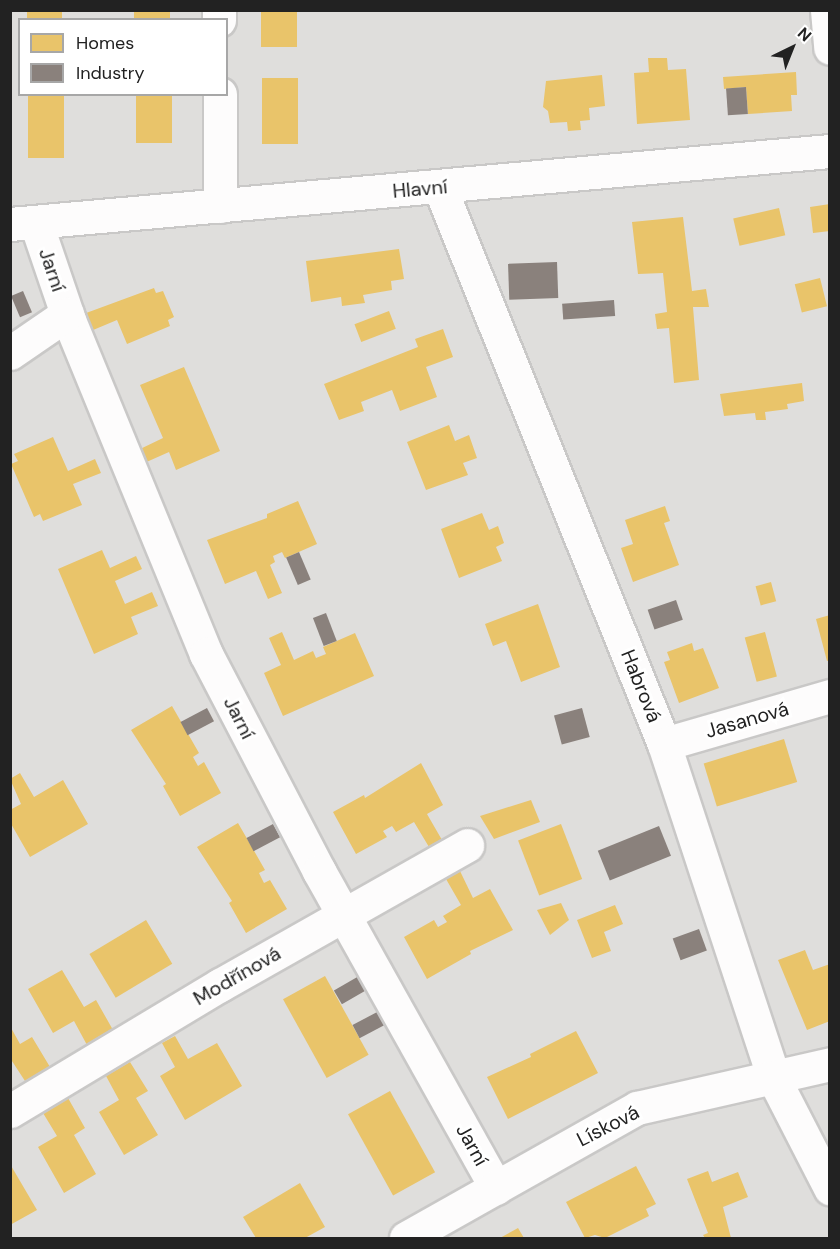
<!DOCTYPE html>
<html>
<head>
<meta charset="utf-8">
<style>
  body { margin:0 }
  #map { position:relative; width:840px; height:1249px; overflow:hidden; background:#f0eeeb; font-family:"DM Sans",sans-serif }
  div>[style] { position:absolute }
  .residential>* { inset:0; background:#dfdedc }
  .homes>* { inset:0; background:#e9c46a; transform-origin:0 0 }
  .industry>* { inset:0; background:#8a817c; transform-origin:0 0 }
  .roads { filter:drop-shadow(2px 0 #c9c8c7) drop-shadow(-2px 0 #c9c8c7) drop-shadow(0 2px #c9c8c7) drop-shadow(0 -2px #c9c8c7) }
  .minor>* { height:33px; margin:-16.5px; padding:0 16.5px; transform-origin:16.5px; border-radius:16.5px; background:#fdfcfc }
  span { translate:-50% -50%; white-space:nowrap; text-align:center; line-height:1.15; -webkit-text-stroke:6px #fff; paint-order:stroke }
  .street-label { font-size:20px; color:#222 }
  .frame { position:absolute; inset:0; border:12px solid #222; pointer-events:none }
  .legend { position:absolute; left:18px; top:18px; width:210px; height:78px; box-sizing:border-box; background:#fff; border:2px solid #a7a7a7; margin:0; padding:8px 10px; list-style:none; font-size:18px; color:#222 }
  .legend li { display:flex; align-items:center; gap:12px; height:30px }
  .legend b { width:30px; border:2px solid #a7a7a7 }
  .north { position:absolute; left:762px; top:18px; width:60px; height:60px; -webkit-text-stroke:4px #fff; paint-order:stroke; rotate:43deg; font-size:16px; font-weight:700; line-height:24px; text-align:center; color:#222 }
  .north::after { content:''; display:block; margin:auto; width:21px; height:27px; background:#222; clip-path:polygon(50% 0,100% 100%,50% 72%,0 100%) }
</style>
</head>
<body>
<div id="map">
  <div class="residential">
    <i style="clip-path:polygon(evenodd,11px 11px,829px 11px,829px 1238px,11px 1238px,11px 11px,20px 20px,226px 20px,226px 94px,20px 94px,20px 20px)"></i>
  </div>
  <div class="homes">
    <i style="left:27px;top:10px;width:35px;height:10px"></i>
    <i style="left:134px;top:10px;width:36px;height:10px"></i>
    <i style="left:261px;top:10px;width:36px;height:37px"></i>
    <i style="clip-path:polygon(648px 58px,667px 58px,668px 70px,686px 69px,690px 120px,637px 124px,634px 73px,649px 72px)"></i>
    <i style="clip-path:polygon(796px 72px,797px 95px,791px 95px,792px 111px,748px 114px,746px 87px,724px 89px,723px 77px)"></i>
    <i style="clip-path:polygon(602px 75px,605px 106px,589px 108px,590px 120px,580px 121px,581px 130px,568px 131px,567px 122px,550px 123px,548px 111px,543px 107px,546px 81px)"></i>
    <i style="left:262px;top:78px;width:36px;height:66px"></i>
    <i style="left:28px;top:94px;width:36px;height:64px"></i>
    <i style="left:136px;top:94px;width:36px;height:49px"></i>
    <i style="clip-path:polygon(830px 204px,830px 231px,813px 233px,810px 207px)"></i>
    <i style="left:779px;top:208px;width:28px;height:47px;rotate:77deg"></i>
    <i style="clip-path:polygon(683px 217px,692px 291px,706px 289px,709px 307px,693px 307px,699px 380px,674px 383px,669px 328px,657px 329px,655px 314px,667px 312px,663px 273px,638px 274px,632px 222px)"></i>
    <i style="clip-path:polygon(399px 249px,404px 279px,391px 281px,392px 290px,363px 295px,365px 303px,342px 306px,341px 297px,311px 302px,306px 261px)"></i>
    <i style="left:820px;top:278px;width:29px;height:26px;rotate:76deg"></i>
    <i style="clip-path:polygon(154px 288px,156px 293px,163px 291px,174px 317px,168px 320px,170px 326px,127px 344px,117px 320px,86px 333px,78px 316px)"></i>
    <i style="left:389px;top:311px;width:19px;height:37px;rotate:69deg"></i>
    <i style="clip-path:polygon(443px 329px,453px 357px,426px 367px,437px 397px,400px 411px,392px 390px,361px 402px,364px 411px,339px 420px,324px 384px,418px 347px,415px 339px)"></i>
    <i style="clip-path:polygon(184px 367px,220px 451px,176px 470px,169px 452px,142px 464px,136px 451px,163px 438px,140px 385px)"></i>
    <i style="clip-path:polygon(802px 383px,804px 401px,787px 404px,788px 409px,765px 412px,766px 420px,756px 420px,755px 413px,724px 416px,720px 394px)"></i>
    <i style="clip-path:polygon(449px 425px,455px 441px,469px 435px,477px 458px,463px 463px,468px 475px,426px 490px,407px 442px)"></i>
    <i style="clip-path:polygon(53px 437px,68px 471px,95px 459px,101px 473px,73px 484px,82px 505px,43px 521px,40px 514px,34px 517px,11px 464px,18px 461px,14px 454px)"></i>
    <i style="clip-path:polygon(298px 501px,317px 544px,285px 558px,282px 552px,273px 556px,275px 562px,270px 565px,282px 593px,268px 599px,256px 571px,225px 584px,207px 540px,267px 518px,267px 514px)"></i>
    <i style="clip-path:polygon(665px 506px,670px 521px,664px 523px,679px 565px,633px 582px,621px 548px,633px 544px,625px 520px)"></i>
    <i style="clip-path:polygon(482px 513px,489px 530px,498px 526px,504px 543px,496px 547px,502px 561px,459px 578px,441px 529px)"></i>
    <i style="clip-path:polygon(102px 550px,110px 568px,136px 556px,142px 569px,115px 581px,125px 604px,152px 592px,158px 606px,131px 617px,138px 634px,94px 654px,58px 569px)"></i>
    <i style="left:771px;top:582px;width:20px;height:16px;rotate:75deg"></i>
    <i style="clip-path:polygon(538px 604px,560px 667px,521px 682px,506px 641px,493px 646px,485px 624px)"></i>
    <i style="clip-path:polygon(830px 615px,830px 660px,827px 661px,816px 619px)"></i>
    <i style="clip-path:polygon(282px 632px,294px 660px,313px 651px,316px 658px,326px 654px,323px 647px,355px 633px,374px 676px,283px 716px,264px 673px,281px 665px,269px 638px)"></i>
    <i style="left:765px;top:632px;width:46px;height:21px;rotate:75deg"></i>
    <i style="clip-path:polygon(692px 643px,694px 651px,703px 648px,719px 688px,679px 703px,664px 662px,670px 660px,667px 652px)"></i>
    <i style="clip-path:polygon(172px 706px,199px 753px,193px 757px,198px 766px,204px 762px,221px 793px,180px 816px,163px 786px,166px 784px,131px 730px)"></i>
    <i style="left:784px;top:739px;width:45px;height:84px;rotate:73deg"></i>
    <i style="clip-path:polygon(421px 763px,443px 805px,427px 814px,442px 840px,429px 847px,414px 822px,396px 832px,392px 826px,383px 831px,387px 837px,356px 854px,333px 812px,364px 795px,365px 798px)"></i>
    <i style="clip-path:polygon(20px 773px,34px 797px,63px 780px,88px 824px,30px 857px,10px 822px,10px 810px,21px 804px,10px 779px)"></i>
    <i style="clip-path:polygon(531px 800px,540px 822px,494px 839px,480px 816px)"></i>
    <i style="clip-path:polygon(238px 823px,265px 870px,259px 873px,264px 883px,270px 880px,287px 909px,246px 933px,229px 903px,232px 901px,197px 847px)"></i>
    <i style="left:561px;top:824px;width:59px;height:46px;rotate:69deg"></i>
    <i style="clip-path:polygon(460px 871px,473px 898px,490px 889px,513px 930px,470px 951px,471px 954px,427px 979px,404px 937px,434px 920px,438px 927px,447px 922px,443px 916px,461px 905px,446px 879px)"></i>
    <i style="clip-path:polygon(561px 903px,569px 920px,550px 935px,537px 910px)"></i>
    <i style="clip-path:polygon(615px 905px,623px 924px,604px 932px,611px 951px,592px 958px,577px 920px)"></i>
    <i style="left:146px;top:920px;width:51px;height:66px;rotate:59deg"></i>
    <i style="clip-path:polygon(805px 950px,813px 970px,830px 964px,830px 1021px,807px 1030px,778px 960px)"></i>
    <i style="clip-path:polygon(62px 970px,84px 1007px,96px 1000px,113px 1030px,87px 1045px,74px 1021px,53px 1033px,28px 989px)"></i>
    <i style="left:325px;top:976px;width:90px;height:48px;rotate:61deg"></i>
    <i style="clip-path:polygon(10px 1026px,20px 1044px,32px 1037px,50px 1067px,25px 1081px,10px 1058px)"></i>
    <i style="clip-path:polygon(576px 1031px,598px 1073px,508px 1119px,487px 1077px,531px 1057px,530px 1054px)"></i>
    <i style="clip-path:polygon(175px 1036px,188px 1059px,217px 1043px,242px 1086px,185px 1120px,160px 1076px,175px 1067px,162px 1043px)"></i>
    <i style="clip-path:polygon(130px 1062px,148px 1091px,136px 1098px,158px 1135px,124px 1155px,99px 1112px,119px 1100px,106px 1076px)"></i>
    <i style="left:390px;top:1091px;width:93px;height:48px;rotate:61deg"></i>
    <i style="clip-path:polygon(68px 1098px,85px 1128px,74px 1135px,96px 1174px,64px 1193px,38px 1147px,57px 1136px,43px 1113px)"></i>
    <i style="clip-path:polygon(10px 1164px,37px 1210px,10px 1225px)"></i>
    <i style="clip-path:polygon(636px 1166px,656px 1204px,646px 1209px,649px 1216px,605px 1238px,595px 1235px,585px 1238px,566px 1202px)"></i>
    <i style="clip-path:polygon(708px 1171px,712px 1182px,738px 1172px,748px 1197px,723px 1207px,731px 1238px,705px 1238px,703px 1235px,708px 1233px,687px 1179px)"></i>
    <i style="clip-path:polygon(300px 1183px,325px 1227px,305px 1238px,256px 1238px,243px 1217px)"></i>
    <i style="clip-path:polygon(518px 1228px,524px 1238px,500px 1238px)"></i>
  </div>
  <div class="industry">
    <i style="left:746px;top:87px;width:27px;height:20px;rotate:86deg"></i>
    <i style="left:557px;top:262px;width:36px;height:49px;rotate:88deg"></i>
    <i style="left:23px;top:291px;width:23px;height:13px;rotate:67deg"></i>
    <i style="left:614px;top:300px;width:16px;height:52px;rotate:86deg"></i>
    <i style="left:299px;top:552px;width:30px;height:14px;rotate:67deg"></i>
    <i style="left:676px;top:600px;width:21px;height:30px;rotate:71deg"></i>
    <i style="left:326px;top:613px;width:30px;height:14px;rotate:69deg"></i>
    <i style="left:207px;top:708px;width:15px;height:30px;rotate:62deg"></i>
    <i style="left:582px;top:708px;width:30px;height:29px;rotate:75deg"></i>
    <i style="left:273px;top:824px;width:15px;height:30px;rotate:62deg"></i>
    <i style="left:659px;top:826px;width:32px;height:66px;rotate:68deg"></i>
    <i style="left:699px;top:929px;width:23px;height:28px;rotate:70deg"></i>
    <i style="left:359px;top:976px;width:16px;height:29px;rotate:60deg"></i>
    <i style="left:379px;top:1011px;width:15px;height:30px;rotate:62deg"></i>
  </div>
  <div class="roads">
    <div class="minor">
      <i style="left:219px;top:10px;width:10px;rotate:90deg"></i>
      <i style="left:827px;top:10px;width:38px;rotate:85deg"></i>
      <i style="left:220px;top:94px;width:112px;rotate:90deg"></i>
      <i style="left:440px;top:188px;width:599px;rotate:68.06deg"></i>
      <i style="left:664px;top:744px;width:353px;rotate:71.8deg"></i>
      <i style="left:774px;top:1079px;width:123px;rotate:62.8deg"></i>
      <i style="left:36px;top:223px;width:102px;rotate:71.2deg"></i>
      <i style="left:69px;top:320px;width:361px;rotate:67.7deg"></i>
      <i style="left:206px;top:654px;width:245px;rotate:62.5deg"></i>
      <i style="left:319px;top:871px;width:363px;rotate:60.8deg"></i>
      <i style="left:10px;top:224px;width:823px;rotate:-5.09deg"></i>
      <i style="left:10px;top:353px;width:69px;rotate:-34.4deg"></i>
      <i style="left:664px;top:744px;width:173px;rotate:-16.1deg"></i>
      <i style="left:10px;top:1111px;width:245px;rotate:-31deg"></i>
      <i style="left:220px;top:985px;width:284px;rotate:-29.5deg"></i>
      <i style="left:406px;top:1238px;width:265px;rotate:-29.4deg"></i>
      <i style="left:637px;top:1108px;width:198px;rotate:-12.8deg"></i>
    </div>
  </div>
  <div class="street-label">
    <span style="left:420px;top:189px;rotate:-5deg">Hlavní</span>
    <span style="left:52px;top:270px;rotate:71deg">Jarní</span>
    <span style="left:641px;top:686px;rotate:68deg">Habrová</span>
    <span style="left:239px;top:718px;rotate:63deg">Jarní</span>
    <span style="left:747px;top:720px;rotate:-16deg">Jasanová</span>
    <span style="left:237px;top:976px;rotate:-30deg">Modřínová</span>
    <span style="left:608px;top:1126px;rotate:-27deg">Lísková</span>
    <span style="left:472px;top:1145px;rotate:61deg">Jarní</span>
  </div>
  <div class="frame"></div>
  <ul class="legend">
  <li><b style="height:16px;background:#e9c46a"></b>Homes</li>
  <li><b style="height:16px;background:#8a817c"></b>Industry</li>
  </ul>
  <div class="north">N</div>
</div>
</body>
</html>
